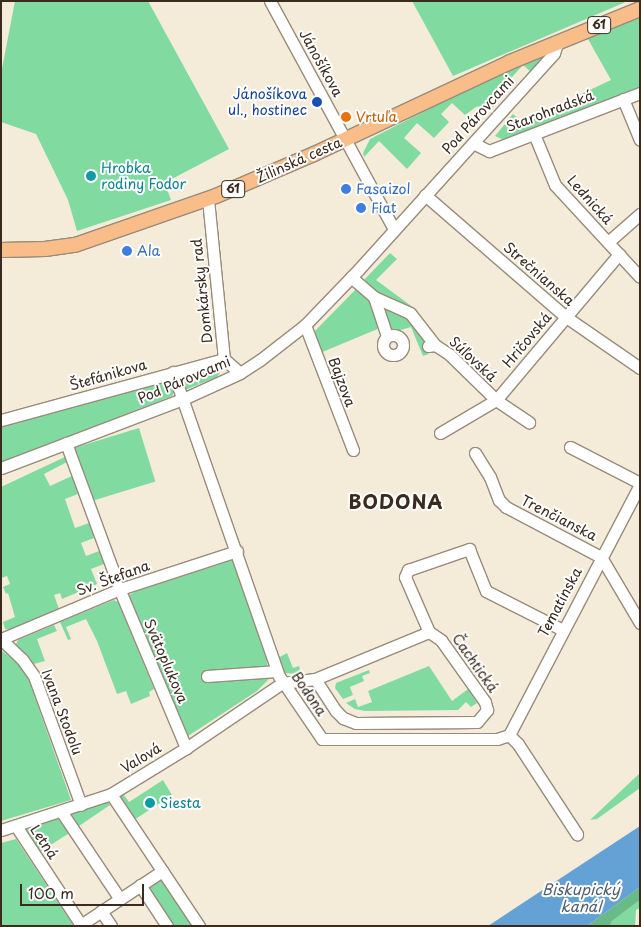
<!DOCTYPE html>
<html>
<head>
<meta charset="utf-8">
<style>
  body { margin:0 }
  #map { position:relative; width:641px; height:927px; overflow:hidden; background:#f4ecd8; font-family:"Playpen Sans",sans-serif }
  div>[style] { position:absolute }
  .green>* { inset:0; background:#81dba1; transform-origin:0 0 }
  .forest>* { inset:0; background:#68bb87 }
  .water>* { inset:0; background:#64a2d6 }
  .roads { filter:drop-shadow(1px 0 #988b7b) drop-shadow(-1px 0 #988b7b) drop-shadow(0 1px #988b7b) drop-shadow(0 -1px #988b7b) }
  .minor>* { height:11px; margin:-5.5px; padding:0 5.5px; transform-origin:5.5px; border-radius:5.5px; background:#fff }
  .minor>.ring { margin:-5.5px; padding:0; box-sizing:content-box; background:none; border:11px solid #fff; border-radius:50% }
  .major>* { height:14px; margin:-7px; padding:0 7px; transform-origin:7px; border-radius:7px; background:#f8bd88 }
  .dots>* { width:14px; height:14px; translate:-50% -50%; box-sizing:border-box; border:2px solid #fff; border-radius:50% }
  span { translate:-50% -50%; white-space:nowrap; text-align:center; line-height:1.15; -webkit-text-stroke:4px #fff; paint-order:stroke }
  .shield-label span { padding:1px 4px; background:#fff; border:1px solid; border-radius:4px; -webkit-text-stroke-width:0 }
  .shield-label { font-size:12px; color:#3b2a1e; font-weight:700 }
  .street-label { font-size:14px; color:#3b2a1e }
  .transit-label { font-size:14px; color:#164399 }
  .right { translate:-100% -50%; text-align:right }
  .food-label { font-size:14px; color:#c56008 }
  .left { translate:0 -50%; text-align:left }
  .culture-label { font-size:14px; color:#0d838f }
  .shop-label { font-size:14px; color:#366cbe }
  .water-label { font-size:15px; color:#4d6071; font-style:italic }
  .district-label { font-size:19px; color:#3b2a1e; font-weight:700; letter-spacing:1px }
  .frame { position:absolute; inset:0; border:2px solid #3b2a1e; pointer-events:none }
  .scale { position:absolute; left:20px; top:884px; width:124px; height:22px; box-sizing:border-box; border:2px solid #3b2a1e; border-top:0; padding-left:6px; font-size:15px; line-height:18px; white-space:nowrap; color:#3b2a1e; -webkit-text-stroke:4px #fff; paint-order:stroke }
</style>
</head>
<body>
<div id="map">
  <div class="green">
    <i style="clip-path:polygon(15px 1px,148px 1px,229px 149px,170px 180px,167px 189px,171px 200px,77px 231px,68px 200px,36px 134px,1px 122px,1px 74px)"></i>
    <i style="clip-path:polygon(412px 1px,628px 1px,453px 76px)"></i>
    <i style="clip-path:polygon(640px 17px,640px 88px,504px 140px,495px 136px,513px 114px,522px 122px,611px 80px,588px 39px,590px 36px)"></i>
    <i style="clip-path:polygon(549px 51px,531px 72px,523px 65px,491px 100px,496px 104px,493px 107px,485px 105px,476px 107px,465px 115px,452px 103px,441px 114px,449px 122px,434px 138px,417px 123px,404px 138px,421px 153px,407px 169px,379px 141px,364px 157px,363px 153px,370px 139px,521px 62px)"></i>
    <i style="clip-path:polygon(390px 253px,397px 259px,376px 280px,410px 305px,415px 310px,413px 312px,380px 296px,362px 282px)"></i>
    <i style="clip-path:polygon(358px 287px,370px 300px,380px 328px,320px 353px,313px 333px)"></i>
    <i style="clip-path:polygon(377px 300px,418px 325px,429px 354px,423px 356px,411px 327px,397px 331px,388px 328px)"></i>
    <i style="clip-path:polygon(217px 366px,220px 373px,217px 377px,185px 390px,180px 375px)"></i>
    <i style="clip-path:polygon(168px 379px,174px 393px,172px 396px,1px 463px,1px 425px)"></i>
    <i style="left:139px;top:428px;width:56px;height:69px;rotate:73deg"></i>
    <i style="clip-path:polygon(67px 456px,69px 461px,44px 474px,50px 486px,74px 475px,78px 494px,65px 499px,75px 528px,89px 523px,94px 538px,81px 543px,86px 556px,99px 551px,104px 564px,91px 569px,97px 584px,62px 599px,60px 593px,54px 595px,59px 609px,10px 630px,5px 629px,3px 622px,15px 617px,8px 593px,6px 594px,3px 587px,10px 584px,7px 576px,1px 578px,1px 487px)"></i>
    <i style="clip-path:polygon(233px 560px,266px 656px,269px 679px,257px 691px,188px 736px,142px 631px,129px 595px,137px 591px)"></i>
    <i style="clip-path:polygon(114px 600px,118px 602px,154px 689px,149px 692px,150px 696px,131px 704px,126px 691px,117px 694px,97px 641px,86px 619px,66px 627px,71px 639px,68px 640px,60px 622px)"></i>
    <i style="clip-path:polygon(54px 625px,57px 631px,37px 639px,45px 661px,34px 664px,16px 644px,18px 640px)"></i>
    <i style="clip-path:polygon(1px 650px,20px 665px,27px 675px,71px 800px,1px 821px)"></i>
    <i style="clip-path:polygon(287px 653px,293px 668px,299px 666px,301px 674px,284px 673px,278px 658px)"></i>
    <i style="clip-path:polygon(429px 666px,452px 701px,468px 689px,477px 703px,471px 707px,466px 702px,458px 710px,365px 711px,355px 709px,346px 703px,355px 699px,358px 707px,372px 702px,368px 691px)"></i>
    <i style="clip-path:polygon(369px 670px,370px 673px,362px 676px,364px 681px,350px 687px,353px 695px,343px 699px,335px 688px,336px 683px)"></i>
    <i style="clip-path:polygon(640px 773px,640px 788px,597px 819px,590px 820px)"></i>
    <i style="clip-path:polygon(163px 780px,172px 795px,134px 820px,119px 796px,122px 792px,129px 802px)"></i>
    <i style="clip-path:polygon(107px 800px,110px 805px,76px 828px,70px 819px,72px 814px)"></i>
    <i style="clip-path:polygon(58px 818px,64px 821px,71px 832px,38px 853px,22px 829px)"></i>
    <i style="clip-path:polygon(16px 839px,73px 925px,1px 926px,1px 843px)"></i>
    <i style="clip-path:polygon(159px 876px,192px 926px,171px 926px,144px 886px)"></i>
    <i style="clip-path:polygon(640px 900px,640px 908px,636px 910px,635px 926px,610px 926px,612px 921px)"></i>
  </div>
  <div class="forest">
    <i style="clip-path:polygon(640px 887px,640px 900px,612px 921px,610px 926px,587px 926px)"></i>
  </div>
  <div class="water">
    <i style="clip-path:polygon(640px 826px,640px 887px,587px 926px,488px 926px)"></i>
  </div>
  <div class="roads">
    <div class="minor">
      <i style="left:270px;top:1px;width:260px;rotate:61.5deg"></i>
      <i style="left:623px;top:99px;width:44px;rotate:67.5deg"></i>
      <i style="left:534px;top:134px;width:55px;rotate:67.6deg"></i>
      <i style="left:555px;top:185px;width:125px;rotate:47.3deg"></i>
      <i style="left:473px;top:143px;width:18px;rotate:27deg"></i>
      <i style="left:489px;top:151px;width:162px;rotate:-21deg"></i>
      <i style="left:425px;top:195px;width:186px;rotate:40.9deg"></i>
      <i style="left:566px;top:317px;width:90px;rotate:34.6deg"></i>
      <i style="left:208px;top:199px;width:161px;rotate:84.3deg"></i>
      <i style="left:224px;top:359px;width:21px;rotate:41deg"></i>
      <i style="left:608px;top:242px;width:43px;rotate:-41.2deg"></i>
      <i style="left:351px;top:277px;width:30px;rotate:41deg"></i>
      <i style="left:374px;top:297px;width:39px;rotate:24deg"></i>
      <i style="left:410px;top:313px;width:41px;rotate:52deg"></i>
      <i style="left:374px;top:297px;width:41px;rotate:71.6deg"></i>
      <i style="left:305px;top:325px;width:134px;rotate:69deg"></i>
      <i class="ring" style="left:383px;top:335px;width:9px;height:9px"></i>
      <i style="left:428px;top:346px;width:7px;rotate:-8deg"></i>
      <i style="left:435px;top:345px;width:17px;rotate:33deg"></i>
      <i style="left:449px;top:354px;width:66px;rotate:44.4deg"></i>
      <i style="left:496px;top:400px;width:40px;rotate:34deg"></i>
      <i style="left:173px;top:372px;width:322px;rotate:70.8deg"></i>
      <i style="left:279px;top:676px;width:76px;rotate:55.7deg"></i>
      <i style="left:322px;top:739px;width:175px"></i>
      <i style="left:497px;top:739px;width:13px;rotate:-18deg"></i>
      <i style="left:509px;top:735px;width:13px;rotate:45deg"></i>
      <i style="left:518px;top:744px;width:108px;rotate:56.8deg"></i>
      <i style="left:1px;top:420px;width:231px;rotate:-15.3deg"></i>
      <i style="left:440px;top:433px;width:65px;rotate:-30.5deg"></i>
      <i style="left:496px;top:400px;width:191px;rotate:-49.9deg"></i>
      <i style="left:66px;top:443px;width:142px;rotate:69.8deg"></i>
      <i style="left:570px;top:447px;width:79px;rotate:27.2deg"></i>
      <i style="left:475px;top:453px;width:28px;rotate:58deg"></i>
      <i style="left:490px;top:477px;width:25px;rotate:69deg"></i>
      <i style="left:499px;top:500px;width:10px;rotate:45deg"></i>
      <i style="left:506px;top:507px;width:107px;rotate:27.8deg"></i>
      <i style="left:601px;top:557px;width:77px;rotate:59.4deg"></i>
      <i style="left:1px;top:468px;width:195px;rotate:-20.8deg"></i>
      <i style="left:183px;top:399px;width:63px;rotate:-24.5deg"></i>
      <i style="left:240px;top:373px;width:24px;rotate:-33deg"></i>
      <i style="left:260px;top:360px;width:57px;rotate:-37.9deg"></i>
      <i style="left:305px;top:325px;width:78px;rotate:-46deg"></i>
      <i style="left:359px;top:269px;width:291px;rotate:-47.9deg"></i>
      <i style="left:554px;top:53px;width:13px;rotate:-72deg"></i>
      <i style="left:118px;top:586px;width:176px;rotate:67.2deg"></i>
      <i style="left:429px;top:632px;width:60px;rotate:-113.6deg"></i>
      <i style="left:405px;top:577px;width:8px;rotate:-67deg"></i>
      <i style="left:408px;top:570px;width:65px;rotate:-19deg"></i>
      <i style="left:469px;top:549px;width:45px;rotate:68deg"></i>
      <i style="left:486px;top:591px;width:86px;rotate:26.9deg"></i>
      <i style="left:1px;top:639px;width:129px;rotate:-22.8deg"></i>
      <i style="left:120px;top:589px;width:123px;rotate:-18deg"></i>
      <i style="left:1px;top:639px;width:29px;rotate:44deg"></i>
      <i style="left:22px;top:659px;width:21px;rotate:55deg"></i>
      <i style="left:34px;top:676px;width:137px;rotate:70deg"></i>
      <i style="left:207px;top:676px;width:70px;rotate:-4.1deg"></i>
      <i style="left:315px;top:679px;width:38px;rotate:57deg"></i>
      <i style="left:336px;top:711px;width:10px;rotate:45deg"></i>
      <i style="left:343px;top:718px;width:14px;rotate:21deg"></i>
      <i style="left:356px;top:723px;width:121px;rotate:-0.5deg"></i>
      <i style="left:477px;top:722px;width:16px;rotate:-50deg"></i>
      <i style="left:487px;top:710px;width:8px;rotate:-104deg"></i>
      <i style="left:485px;top:702px;width:76px;rotate:-125.4deg"></i>
      <i style="left:441px;top:640px;width:14px;rotate:-146deg"></i>
      <i style="left:509px;top:735px;width:283px;rotate:-62.4deg"></i>
      <i style="left:111px;top:794px;width:159px;rotate:56.3deg"></i>
      <i style="left:61px;top:811px;width:106px;rotate:56.2deg"></i>
      <i style="left:16px;top:826px;width:118px;rotate:56.7deg"></i>
      <i style="left:1px;top:830px;width:116px;rotate:-18.1deg"></i>
      <i style="left:111px;top:794px;width:88px;rotate:-31.5deg"></i>
      <i style="left:186px;top:748px;width:116px;rotate:-34.1deg"></i>
      <i style="left:282px;top:683px;width:33px;rotate:-7deg"></i>
      <i style="left:315px;top:679px;width:123px;rotate:-22.4deg"></i>
      <i style="left:140px;top:885px;width:49px;rotate:56.6deg"></i>
      <i style="left:101px;top:911px;width:18px;rotate:56deg"></i>
      <i style="left:79px;top:926px;width:100px;rotate:-33.5deg"></i>
    </div>
    <div class="major">
      <i style="left:1px;top:250px;width:44px;rotate:-1.3deg"></i>
      <i style="left:45px;top:249px;width:30px;rotate:-8deg"></i>
      <i style="left:75px;top:245px;width:149px;rotate:-19.2deg"></i>
      <i style="left:216px;top:196px;width:107px;rotate:-23.2deg"></i>
      <i style="left:314px;top:154px;width:217px;rotate:-25.1deg"></i>
      <i style="left:510px;top:62px;width:140px;rotate:-22.2deg"></i>
    </div>
  </div>
  <div class="dots">
    <i style="left:317px;top:102px;background:#1a4fb4"></i>
    <i style="left:346px;top:117px;background:#e8710a"></i>
    <i style="left:91px;top:176px;background:#0f9aa8"></i>
    <i style="left:346px;top:189px;background:#3f7fe0"></i>
    <i style="left:361px;top:208px;background:#3f7fe0"></i>
    <i style="left:127px;top:251px;background:#3f7fe0"></i>
    <i style="left:150px;top:803px;background:#0f9aa8"></i>
  </div>
  <div class="shield-label">
    <span style="left:599px;top:25px">61</span>
    <span style="left:233px;top:189px">61</span>
  </div>
  <div class="street-label">
    <span style="left:321px;top:63px;rotate:61deg">Jánošíkova</span>
    <span style="left:550px;top:111px;rotate:-21deg">Starohradská</span>
    <span style="left:478px;top:115px;rotate:-48deg">Pod Párovcami</span>
    <span style="left:299px;top:160px;rotate:-24deg">Žilinská cesta</span>
    <span style="left:590px;top:200px;rotate:48deg">Lednická</span>
    <span style="left:539px;top:274px;rotate:41deg">Strečnianska</span>
    <span style="left:202px;top:291px;rotate:-96deg">Domkársky rad</span>
    <span style="left:527px;top:340px;rotate:-50deg">Hričovská</span>
    <span style="left:473px;top:359px;rotate:43deg">Súľovská</span>
    <span style="left:108px;top:375px;rotate:-16deg">Štefánikova</span>
    <span style="left:184px;top:380px;rotate:-23deg">Pod Párovcami</span>
    <span style="left:342px;top:382px;rotate:69deg">Bajzova</span>
    <span style="left:559px;top:518px;rotate:27deg">Trenčianska</span>
    <span style="left:113px;top:578px;rotate:-20deg">Sv. Štefana</span>
    <span style="left:560px;top:602px;rotate:-62deg">Tematínska</span>
    <span style="left:166px;top:661px;rotate:67deg">Svätoplukova</span>
    <span style="left:475px;top:663px;rotate:55deg">Čachtická</span>
    <span style="left:309px;top:694px;rotate:56deg">Bodona</span>
    <span style="left:62px;top:712px;rotate:69deg">Ivana Stodolu</span>
    <span style="left:141px;top:758px;rotate:-31deg">Valová</span>
    <span style="left:44px;top:842px;rotate:56deg">Letná</span>
  </div>
  <div class="transit-label">
    <span class="right" style="left:307px;top:102px">Jánošíkova<br>ul., hostinec</span>
  </div>
  <div class="food-label">
    <span class="left" style="left:356px;top:117px">Vrtuľa</span>
  </div>
  <div class="culture-label">
    <span class="left" style="left:101px;top:176px">Hrobka<br>rodiny Fodor</span>
    <span class="left" style="left:160px;top:803px">Siesta</span>
  </div>
  <div class="shop-label">
    <span class="left" style="left:356px;top:189px">Fasaizol</span>
    <span class="left" style="left:371px;top:208px">Fiat</span>
    <span class="left" style="left:137px;top:251px">Ala</span>
  </div>
  <div class="water-label">
    <span style="left:581px;top:897px">Biskupický<br>kanál</span>
  </div>
  <div class="district-label">
    <span style="left:396px;top:502px">BODONA</span>
  </div>
  <div class="frame"></div>
  <div class="scale">100 m</div>
</div>
</body>
</html>
